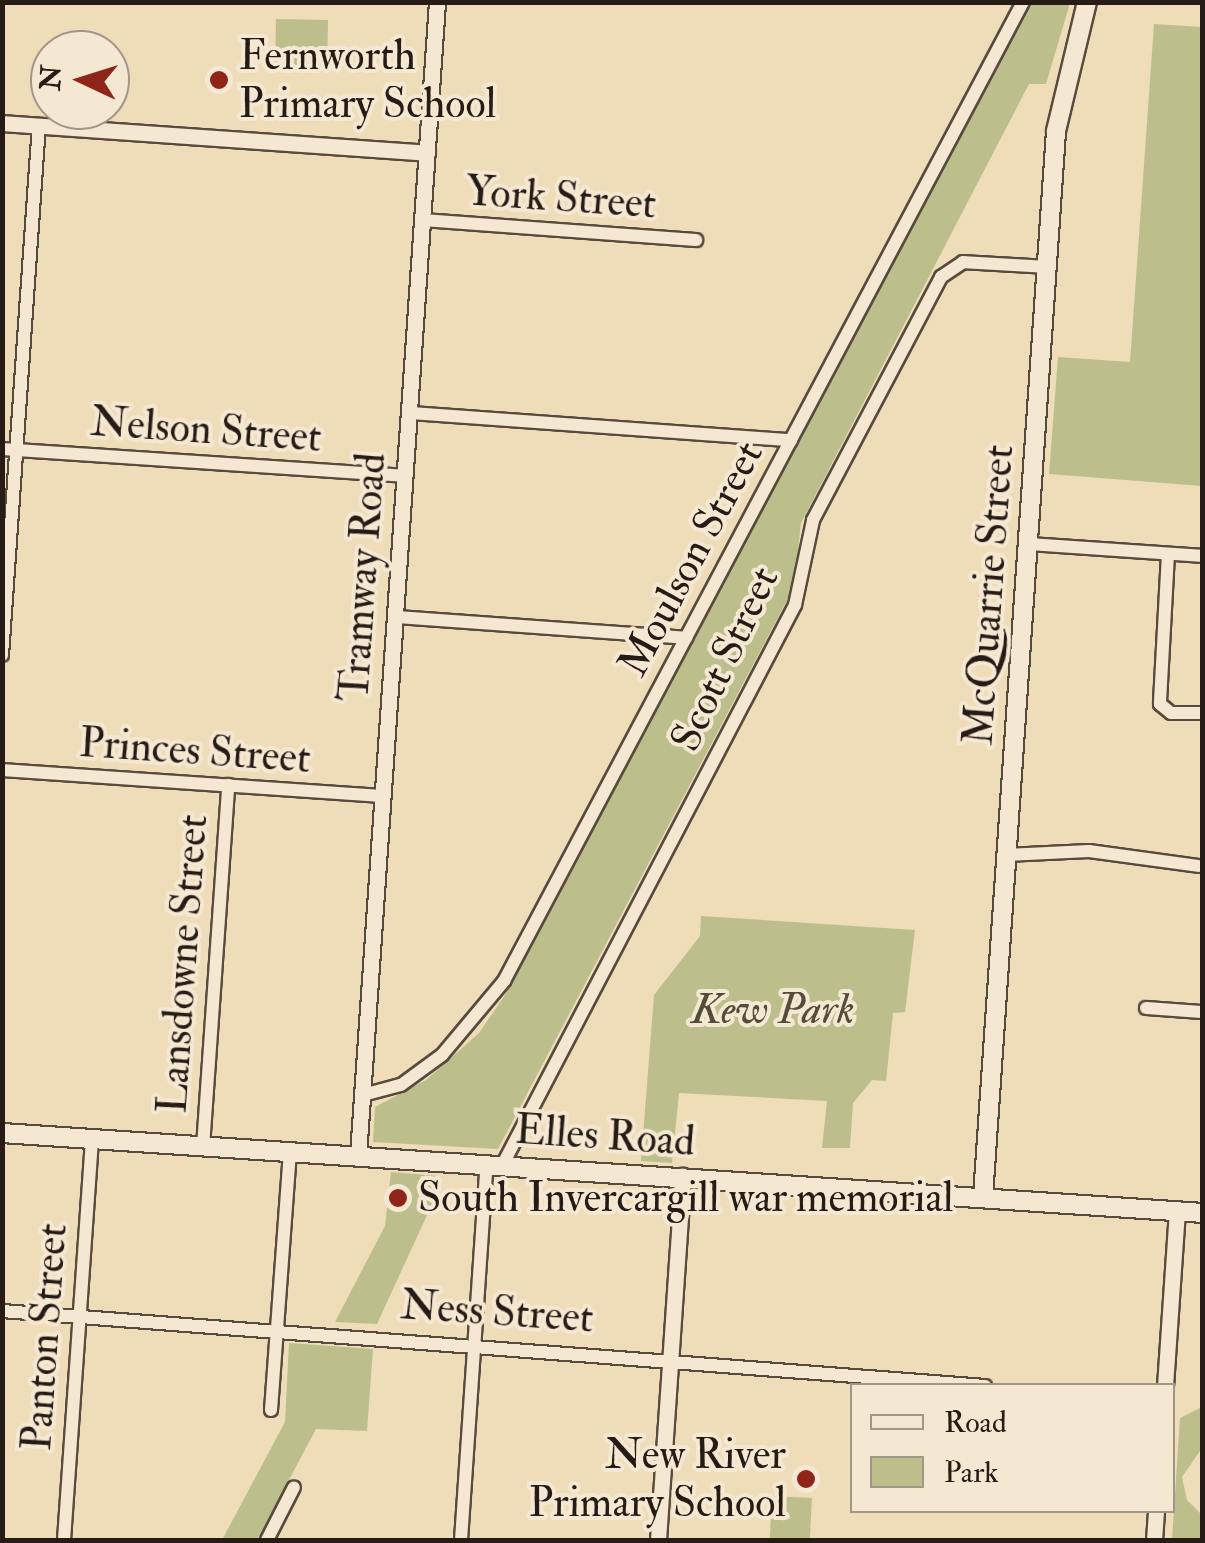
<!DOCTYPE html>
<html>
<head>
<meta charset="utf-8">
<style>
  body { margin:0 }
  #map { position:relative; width:1205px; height:1543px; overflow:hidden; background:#efdcb9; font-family:"IM FELL Double Pica",serif }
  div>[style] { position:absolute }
  .green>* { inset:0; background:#bcbf8c; transform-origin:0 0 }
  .roads { filter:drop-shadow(2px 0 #584b3e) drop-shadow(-2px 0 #584b3e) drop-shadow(0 2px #584b3e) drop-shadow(0 -2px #584b3e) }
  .minor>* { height:12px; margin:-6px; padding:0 6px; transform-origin:6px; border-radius:6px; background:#f5e8d2 }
  .tertiary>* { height:15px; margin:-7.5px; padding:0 7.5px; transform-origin:7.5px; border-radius:7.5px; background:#f5e8d2 }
  .secondary>* { height:18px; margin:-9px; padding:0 9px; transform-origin:9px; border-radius:9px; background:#f5e8d2 }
  .dots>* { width:28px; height:28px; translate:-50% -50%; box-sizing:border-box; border:5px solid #f5e8d2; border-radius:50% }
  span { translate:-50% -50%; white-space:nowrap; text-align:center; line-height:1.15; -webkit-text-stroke:8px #f5e8d2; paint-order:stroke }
  .poi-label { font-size:42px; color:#261b15 }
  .left { translate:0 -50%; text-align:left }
  .right { translate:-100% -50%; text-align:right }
  .street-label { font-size:42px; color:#261b15 }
  .park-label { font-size:42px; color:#534c39; font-style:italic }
  .frame { position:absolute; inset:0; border:5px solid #261b15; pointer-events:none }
  .legend { position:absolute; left:850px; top:1383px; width:325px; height:130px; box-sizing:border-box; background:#f5e8d2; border:2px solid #a29686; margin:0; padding:12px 18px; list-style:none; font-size:30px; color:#261b15 }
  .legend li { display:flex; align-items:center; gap:20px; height:50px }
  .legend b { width:50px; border:2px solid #a29686 }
  .north { position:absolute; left:30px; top:30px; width:100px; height:100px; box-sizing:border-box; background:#f5e8d2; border:2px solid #a29686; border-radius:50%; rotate:274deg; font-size:28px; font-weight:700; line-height:40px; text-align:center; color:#261b15 }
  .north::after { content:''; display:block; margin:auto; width:35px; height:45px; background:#8f2418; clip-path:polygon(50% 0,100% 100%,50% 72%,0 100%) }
</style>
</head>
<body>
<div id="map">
  <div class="green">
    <i style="clip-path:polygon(1031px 3px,1070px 3px,1046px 84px,1029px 84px,801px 523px,794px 587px,498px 1149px,373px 1142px,375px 1107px,426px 1080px,479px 1033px,507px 992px)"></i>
    <i style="left:276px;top:19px;width:52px;height:49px;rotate:1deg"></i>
    <i style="clip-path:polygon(1154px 24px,1202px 27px,1202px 486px,1049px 474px,1058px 357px,1130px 362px)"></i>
    <i style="clip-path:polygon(701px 916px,915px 930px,905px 1012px,893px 1013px,886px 1081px,872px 1080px,853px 1103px,850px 1148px,822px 1148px,827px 1101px,679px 1093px,672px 1163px,641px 1161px,654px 995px,700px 936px)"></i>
    <i style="clip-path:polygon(391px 1172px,438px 1176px,434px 1200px,377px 1324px,335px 1322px,385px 1226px)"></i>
    <i style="clip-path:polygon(289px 1343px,373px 1349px,367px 1431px,316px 1429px,257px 1540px,222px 1540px,285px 1422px)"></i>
    <i style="clip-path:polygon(1202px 1407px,1202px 1448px,1182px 1477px,1187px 1500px,1202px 1515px,1202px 1540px,1172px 1540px,1180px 1418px)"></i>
    <i style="left:772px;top:1496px;width:40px;height:44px;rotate:3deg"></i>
  </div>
  <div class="roads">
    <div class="minor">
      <i style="left:422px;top:220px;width:275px;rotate:4.2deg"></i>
      <i style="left:410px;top:413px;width:382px;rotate:4.1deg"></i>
      <i style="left:2px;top:449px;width:404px;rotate:3.8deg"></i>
      <i style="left:1028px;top:544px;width:174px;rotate:3.9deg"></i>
      <i style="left:1168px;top:554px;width:150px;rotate:93.1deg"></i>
      <i style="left:1160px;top:704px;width:14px;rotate:39deg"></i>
      <i style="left:1171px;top:713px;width:31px"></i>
      <i style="left:396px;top:617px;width:291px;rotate:4.1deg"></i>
      <i style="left:2px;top:655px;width:531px;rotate:-86.01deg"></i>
      <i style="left:2px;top:770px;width:382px;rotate:3.9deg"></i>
      <i style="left:1006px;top:855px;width:83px;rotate:-2.8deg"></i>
      <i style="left:1089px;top:851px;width:110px;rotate:7.8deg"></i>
      <i style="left:1146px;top:1008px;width:56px;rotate:4.1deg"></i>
      <i style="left:363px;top:1095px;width:39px;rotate:-15deg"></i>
      <i style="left:401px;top:1085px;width:51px;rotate:-36.2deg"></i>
      <i style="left:442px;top:1055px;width:97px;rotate:-50deg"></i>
      <i style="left:504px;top:981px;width:1108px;rotate:-62.07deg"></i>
      <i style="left:203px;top:1147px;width:363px;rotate:-86deg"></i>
      <i style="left:503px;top:1164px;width:631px;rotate:-62.42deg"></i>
      <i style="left:795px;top:605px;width:87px;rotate:-78deg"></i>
      <i style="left:813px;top:520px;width:275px;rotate:-62.2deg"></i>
      <i style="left:941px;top:277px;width:27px;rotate:-34deg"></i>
      <i style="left:963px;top:262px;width:84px;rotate:3.4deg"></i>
      <i style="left:2px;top:1311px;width:986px;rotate:4.36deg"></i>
      <i style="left:271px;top:1410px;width:259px;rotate:-85.8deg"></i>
      <i style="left:64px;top:1540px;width:402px;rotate:-86deg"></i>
      <i style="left:267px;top:1540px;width:59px;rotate:-63deg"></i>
      <i style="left:461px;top:1540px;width:378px;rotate:-86.1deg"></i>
    </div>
    <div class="tertiary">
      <i style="left:2px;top:123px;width:426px;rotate:4deg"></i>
      <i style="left:358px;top:1155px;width:1156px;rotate:-86.08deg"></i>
      <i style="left:1165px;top:1386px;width:175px;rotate:-86.1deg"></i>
      <i style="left:658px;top:1540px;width:365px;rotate:-86.1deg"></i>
      <i style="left:1154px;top:1540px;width:30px;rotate:-86deg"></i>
    </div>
    <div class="secondary">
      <i style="left:2px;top:1133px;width:1203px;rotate:3.81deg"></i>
      <i style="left:983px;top:1197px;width:1068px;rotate:-86.08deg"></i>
      <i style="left:1056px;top:131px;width:133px;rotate:-76.5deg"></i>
    </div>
  </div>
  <div class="dots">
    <i style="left:219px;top:80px;background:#8f2418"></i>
    <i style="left:398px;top:1198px;background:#8f2418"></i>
    <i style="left:806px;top:1479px;background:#8f2418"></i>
  </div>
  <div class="poi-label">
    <span class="left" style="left:239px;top:80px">Fernworth<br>Primary School</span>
    <span class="left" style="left:418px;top:1198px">South Invercargill war memorial</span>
    <span class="right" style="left:786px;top:1479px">New River<br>Primary School</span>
  </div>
  <div class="street-label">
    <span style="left:561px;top:198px;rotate:4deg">York Street</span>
    <span style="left:206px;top:430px;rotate:4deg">Nelson Street</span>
    <span style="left:691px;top:559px;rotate:-62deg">Moulson Street</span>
    <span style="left:363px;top:577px;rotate:-86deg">Tramway Road</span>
    <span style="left:989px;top:595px;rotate:-86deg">McQuarrie Street</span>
    <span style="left:725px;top:659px;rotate:-65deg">Scott Street</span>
    <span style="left:195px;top:751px;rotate:4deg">Princes Street</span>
    <span style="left:183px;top:964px;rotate:-86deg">Lansdowne Street</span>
    <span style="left:605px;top:1136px;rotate:4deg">Elles Road</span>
    <span style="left:497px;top:1312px;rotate:4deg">Ness Street</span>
    <span style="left:45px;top:1337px;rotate:-86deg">Panton Street</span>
  </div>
  <div class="park-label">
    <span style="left:773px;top:1010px">Kew Park</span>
  </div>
  <div class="frame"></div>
  <ul class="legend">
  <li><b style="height:12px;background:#f5e8d2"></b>Road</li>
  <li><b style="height:28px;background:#bcbf8c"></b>Park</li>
  </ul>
  <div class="north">N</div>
</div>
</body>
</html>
